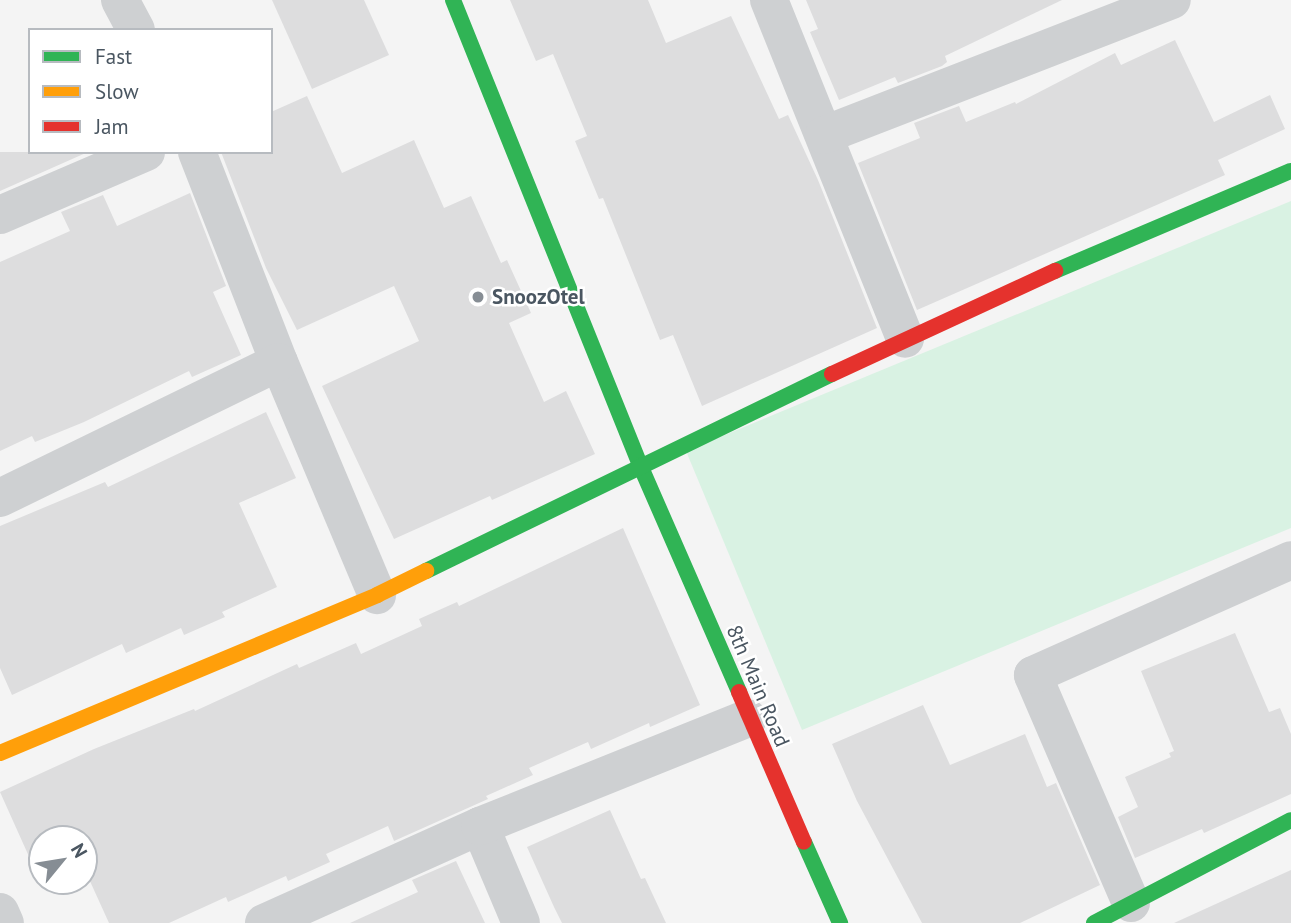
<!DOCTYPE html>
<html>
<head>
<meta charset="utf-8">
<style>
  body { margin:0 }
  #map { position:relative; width:1291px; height:923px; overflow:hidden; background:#f4f4f4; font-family:"PT Sans",sans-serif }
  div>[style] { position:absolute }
  .green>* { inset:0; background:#d9f2e3 }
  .building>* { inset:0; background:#ddddde }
  .street>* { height:38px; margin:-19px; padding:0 19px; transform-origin:19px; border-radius:19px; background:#ced0d2 }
  .fast>* { height:16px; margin:-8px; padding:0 8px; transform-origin:8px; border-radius:8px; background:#30b455 }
  .slow>* { height:16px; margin:-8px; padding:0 8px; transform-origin:8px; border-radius:8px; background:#ff9f0a }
  .jam>* { height:16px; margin:-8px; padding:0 8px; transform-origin:8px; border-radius:8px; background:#e5322d }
  .dots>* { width:19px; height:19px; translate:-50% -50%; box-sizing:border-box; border:4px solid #fff; border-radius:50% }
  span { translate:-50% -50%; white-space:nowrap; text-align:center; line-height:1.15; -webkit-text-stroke:5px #fff; paint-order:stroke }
  .poi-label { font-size:21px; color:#4a5661; font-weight:700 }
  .left { translate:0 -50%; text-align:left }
  .street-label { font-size:21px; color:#4a5661 }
  .legend { position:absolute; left:28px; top:28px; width:245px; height:126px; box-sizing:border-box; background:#fff; border:2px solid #b7bbc0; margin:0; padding:9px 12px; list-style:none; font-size:21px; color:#4a5661 }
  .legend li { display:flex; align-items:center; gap:14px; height:35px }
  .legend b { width:35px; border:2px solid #b7bbc0 }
  .north { position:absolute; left:28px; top:825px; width:70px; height:70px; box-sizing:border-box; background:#fff; border:2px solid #b7bbc0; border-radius:50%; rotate:60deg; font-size:19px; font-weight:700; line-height:28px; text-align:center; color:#4a5661 }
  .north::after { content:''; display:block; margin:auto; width:24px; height:32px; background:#868d94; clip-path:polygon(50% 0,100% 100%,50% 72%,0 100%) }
</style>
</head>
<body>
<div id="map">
  <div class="green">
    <i style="clip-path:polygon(1291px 201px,1291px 528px,802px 730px,686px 451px)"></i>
  </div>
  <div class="building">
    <i style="clip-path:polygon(272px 0,364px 0,389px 55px,312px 89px)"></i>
    <i style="clip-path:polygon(510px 0,648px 0,666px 43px,731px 16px,779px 119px,788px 115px,818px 180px,877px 328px,702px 406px,673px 335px,660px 340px,603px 198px,599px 199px,575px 141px,587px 136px,553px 54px,536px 61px)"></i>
    <i style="clip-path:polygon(806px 0,1062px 0,945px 56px,947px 62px,942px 66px,898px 83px,895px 77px,839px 100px,810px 32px,818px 29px)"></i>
    <i style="clip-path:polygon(1175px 40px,1214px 122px,1270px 95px,1285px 129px,1218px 160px,1225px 175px,917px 310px,858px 163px,920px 138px,914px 123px,959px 106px,966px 122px,1015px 102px,1016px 104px,1115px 53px,1121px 65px)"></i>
    <i style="clip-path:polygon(307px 96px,342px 173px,414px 140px,444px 208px,471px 196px,501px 263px,507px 260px,531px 313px,509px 323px,544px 402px,566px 391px,595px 454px,492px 500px,490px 496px,394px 539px,322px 386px,419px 341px,394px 286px,297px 330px,266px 268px,221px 152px,271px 152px,271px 112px)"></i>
    <i style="clip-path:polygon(0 152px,88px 152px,0 191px)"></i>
    <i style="clip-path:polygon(190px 193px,226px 286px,213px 292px,241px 355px,192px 377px,189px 371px,84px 422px,35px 442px,32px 436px,0 451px,0 262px,70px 231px,61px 212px,103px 195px,117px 226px)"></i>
    <i style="clip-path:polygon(266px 412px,296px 478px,239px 503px,277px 587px,222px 612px,225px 617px,184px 635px,181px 628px,126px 653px,122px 644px,12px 695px,0 668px,0 526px,105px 482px,108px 487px)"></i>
    <i style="clip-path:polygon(623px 528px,700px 705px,650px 727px,649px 723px,591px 749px,588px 742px,529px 768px,533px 775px,486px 796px,488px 799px,394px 841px,388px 826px,326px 854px,330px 862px,288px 881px,286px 876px,228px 902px,226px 897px,169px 923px,109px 923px,84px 868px,84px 839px,42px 839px,40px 881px,0 792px,94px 749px,194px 709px,195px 711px,297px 664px,299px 668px,356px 643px,361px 654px,422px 626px,419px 619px,457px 602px,459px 606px)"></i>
    <i style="clip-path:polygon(1235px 633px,1269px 712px,1280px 708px,1291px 734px,1291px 794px,1204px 833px,1202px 829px,1135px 858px,1118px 817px,1138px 807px,1125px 777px,1171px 757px,1169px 753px,1174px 751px,1141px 671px)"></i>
    <i style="clip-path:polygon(923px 705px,950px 765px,1025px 734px,1047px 787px,1056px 783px,1100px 885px,1020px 923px,922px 923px,857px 801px,832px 744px)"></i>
    <i style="clip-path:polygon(610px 810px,641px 879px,645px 878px,666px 923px,562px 923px,554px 907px,527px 847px)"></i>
    <i style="clip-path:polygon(456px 861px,485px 923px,350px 923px,418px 892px,412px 880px)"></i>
    <i style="clip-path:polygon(1291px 870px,1291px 923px,1174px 923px)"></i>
  </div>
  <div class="street">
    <i style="left:120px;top:0;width:34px;rotate:62deg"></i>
    <i style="left:769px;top:0;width:365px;rotate:68.1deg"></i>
    <i style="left:824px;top:135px;width:373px;rotate:-21.2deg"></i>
    <i style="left:197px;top:152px;width:225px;rotate:68.7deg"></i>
    <i style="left:279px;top:362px;width:253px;rotate:67.2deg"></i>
    <i style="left:0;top:215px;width:159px;rotate:-23.3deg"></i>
    <i style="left:0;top:498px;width:310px;rotate:-26deg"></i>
    <i style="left:480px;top:826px;width:105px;rotate:67.1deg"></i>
    <i style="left:1131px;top:903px;width:248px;rotate:-113.3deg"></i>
    <i style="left:1033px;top:675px;width:282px;rotate:-24deg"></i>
    <i style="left:0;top:912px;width:12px;rotate:66deg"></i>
    <i style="left:264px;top:923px;width:237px;rotate:-24.2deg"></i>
    <i style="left:480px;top:826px;width:289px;rotate:-21.9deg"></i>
  </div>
  <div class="fast">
    <i style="left:453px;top:0;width:501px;rotate:68.09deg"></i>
    <i style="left:640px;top:465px;width:248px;rotate:66.4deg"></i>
    <i style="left:1055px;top:271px;width:256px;rotate:-23deg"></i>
    <i style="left:426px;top:571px;width:451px;rotate:-25.9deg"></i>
    <i style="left:804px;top:842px;width:89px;rotate:66deg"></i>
    <i style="left:1094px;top:923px;width:222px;rotate:-27.6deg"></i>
  </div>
  <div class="slow">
    <i style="left:0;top:753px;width:409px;rotate:-22.7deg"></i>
    <i style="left:377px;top:595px;width:55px;rotate:-26.1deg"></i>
  </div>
  <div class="jam">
    <i style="left:832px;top:374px;width:246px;rotate:-24.8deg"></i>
    <i style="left:739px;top:692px;width:163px;rotate:66.6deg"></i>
  </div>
  <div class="dots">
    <i style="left:478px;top:297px;background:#868d94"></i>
  </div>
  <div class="poi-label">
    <span class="left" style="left:492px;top:297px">SnoozOtel</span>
  </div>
  <div class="street-label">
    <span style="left:758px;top:686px;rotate:67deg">8th Main Road</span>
  </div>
  <ul class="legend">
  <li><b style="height:9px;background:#30b455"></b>Fast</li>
  <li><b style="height:9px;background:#ff9f0a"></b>Slow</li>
  <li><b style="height:9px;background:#e5322d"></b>Jam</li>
  </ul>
  <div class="north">N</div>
</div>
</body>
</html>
